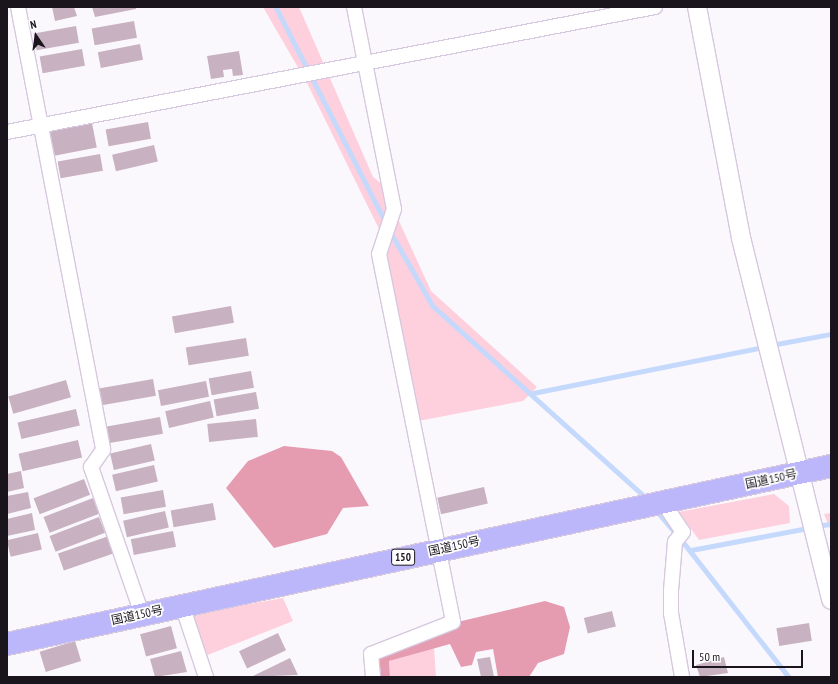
<!DOCTYPE html>
<html>
<head>
<meta charset="utf-8">
<style>
  body { margin:0 }
  #map { position:relative; width:838px; height:684px; overflow:hidden; background:#fbf8fd; font-family:"PT Sans Narrow","Noto Sans JP",sans-serif }
  div>[style] { position:absolute }
  .green>* { inset:0; background:#fecfdc }
  .forest>* { inset:0; background:#e59cb1 }
  .stream>* { height:4.5px; margin:-2.25px; padding:0 2.25px; transform-origin:2.25px; border-radius:2.25px; background:#c5d9fd }
  .building>* { inset:0; background:#c8b1c1; transform-origin:0 0 }
  .roads { filter:drop-shadow(1px 0 #d6c8df) drop-shadow(-1px 0 #d6c8df) drop-shadow(0 1px #d6c8df) drop-shadow(0 -1px #d6c8df) }
  .minor>* { height:14px; margin:-7px; padding:0 7px; transform-origin:7px; border-radius:7px; background:#fff }
  .tertiary>* { height:18px; margin:-9px; padding:0 9px; transform-origin:9px; border-radius:9px; background:#fff }
  .trunk>* { height:22px; margin:-11px; padding:0 11px; transform-origin:11px; border-radius:11px; background:#bcb6fa }
  span { translate:-50% -50%; white-space:nowrap; text-align:center; line-height:1.15; -webkit-text-stroke:3.5px #fff; paint-order:stroke }
  .shield-label span { padding:1px 3px; background:#fff; border:1px solid; border-radius:3px; -webkit-text-stroke-width:0 }
  .shield-label { font-size:11px; color:#1a151d; font-weight:700 }
  .street-label { font-size:12px; color:#1a151d }
  .frame { position:absolute; inset:0; border:8px solid #1a151d; pointer-events:none }
  .north { position:absolute; left:16px; top:16px; width:40px; height:40px; -webkit-text-stroke:3px #fff; paint-order:stroke; rotate:347deg; font-size:11px; font-weight:700; line-height:16px; text-align:center; color:#1a151d }
  .north::after { content:''; display:block; margin:auto; width:14px; height:18px; background:#1a151d; clip-path:polygon(50% 0,100% 100%,50% 72%,0 100%) }
  .scale { position:absolute; left:692px; top:650px; width:111px; height:18px; box-sizing:border-box; border:2px solid #1a151d; border-top:0; padding-left:5px; font-size:12px; line-height:14px; white-space:nowrap; color:#1a151d; -webkit-text-stroke:3px #fff; paint-order:stroke }
</style>
</head>
<body>
<div id="map">
  <div class="green">
    <i style="clip-path:polygon(263px 7px,299px 7px,373px 177px,382px 184px,431px 291px,537px 387px,523px 401px,413px 422px,380px 231px,307px 83px)"></i>
    <i style="clip-path:polygon(774px 494px,789px 506px,790px 523px,699px 540px,679px 512px)"></i>
    <i style="clip-path:polygon(831px 513px,831px 531px,824px 514px)"></i>
    <i style="clip-path:polygon(283px 598px,293px 621px,200px 658px,185px 616px)"></i>
    <i style="clip-path:polygon(434px 647px,436px 677px,390px 677px,389px 661px)"></i>
  </div>
  <div class="forest">
    <i style="clip-path:polygon(284px 446px,332px 451px,341px 457px,369px 506px,343px 508px,327px 534px,274px 548px,226px 488px,248px 461px)"></i>
    <i style="clip-path:polygon(545px 601px,564px 607px,570px 627px,564px 654px,538px 663px,529px 677px,498px 677px,493px 649px,476px 652px,472px 665px,461px 667px,450px 644px,389px 661px,390px 677px,374px 677px,371px 654px,445px 625px)"></i>
  </div>
  <div class="stream">
    <i style="left:276px;top:7px;width:242px;rotate:63deg"></i>
    <i style="left:390px;top:231px;width:86px;rotate:60.2deg"></i>
    <i style="left:433px;top:306px;width:288px;rotate:42deg"></i>
    <i style="left:771px;top:345px;width:61px;rotate:-10.4deg"></i>
    <i style="left:533px;top:393px;width:235px;rotate:-11.3deg"></i>
    <i style="left:657px;top:511px;width:26px;rotate:50deg"></i>
    <i style="left:816px;top:526px;width:15px;rotate:-8deg"></i>
    <i style="left:680px;top:538px;width:177px;rotate:51.9deg"></i>
    <i style="left:691px;top:550px;width:120px;rotate:-10.6deg"></i>
  </div>
  <div class="building">
    <i style="clip-path:polygon(52px 7px,74px 7px,77px 16px,55px 21px)"></i>
    <i style="clip-path:polygon(92px 7px,136px 7px,136px 9px,95px 17px)"></i>
    <i style="left:134px;top:21px;width:17px;height:43px;rotate:80deg"></i>
    <i style="left:76px;top:26px;width:17px;height:43px;rotate:80deg"></i>
    <i style="left:140px;top:44px;width:16px;height:43px;rotate:79deg"></i>
    <i style="left:82px;top:49px;width:17px;height:43px;rotate:80deg"></i>
    <i style="clip-path:polygon(239px 51px,243px 75px,233px 76px,232px 69px,223px 70px,224px 77px,211px 79px,207px 56px)"></i>
    <i style="left:148px;top:122px;width:17px;height:43px;rotate:80deg"></i>
    <i style="left:92px;top:123px;width:25px;height:43px;rotate:79deg"></i>
    <i style="left:154px;top:145px;width:17px;height:43px;rotate:77deg"></i>
    <i style="left:100px;top:154px;width:17px;height:43px;rotate:80deg"></i>
    <i style="left:231px;top:306px;width:17px;height:60px;rotate:80deg"></i>
    <i style="left:246px;top:338px;width:18px;height:61px;rotate:81deg"></i>
    <i style="left:251px;top:371px;width:17px;height:43px;rotate:80deg"></i>
    <i style="left:153px;top:379px;width:17px;height:55px;rotate:80deg"></i>
    <i style="left:66px;top:380px;width:18px;height:60px;rotate:74deg"></i>
    <i style="left:206px;top:381px;width:16px;height:49px;rotate:79deg"></i>
    <i style="left:256px;top:392px;width:17px;height:43px;rotate:80deg"></i>
    <i style="left:210px;top:401px;width:17px;height:46px;rotate:77deg"></i>
    <i style="left:76px;top:409px;width:17px;height:60px;rotate:77deg"></i>
    <i style="left:160px;top:417px;width:17px;height:54px;rotate:80deg"></i>
    <i style="left:256px;top:419px;width:18px;height:49px;rotate:84deg"></i>
    <i style="left:78px;top:440px;width:18px;height:61px;rotate:77deg"></i>
    <i style="left:151px;top:444px;width:17px;height:42px;rotate:77deg"></i>
    <i style="left:154px;top:465px;width:17px;height:43px;rotate:77deg"></i>
    <i style="clip-path:polygon(21px 471px,24px 488px,7px 492px,7px 474px)"></i>
    <i style="left:84px;top:479px;width:17px;height:54px;rotate:69deg"></i>
    <i style="left:484px;top:487px;width:17px;height:48px;rotate:77deg"></i>
    <i style="left:163px;top:490px;width:17px;height:43px;rotate:80deg"></i>
    <i style="clip-path:polygon(28px 492px,31px 508px,7px 514px,7px 496px)"></i>
    <i style="left:93px;top:498px;width:17px;height:53px;rotate:69deg"></i>
    <i style="left:213px;top:503px;width:17px;height:43px;rotate:80deg"></i>
    <i style="left:165px;top:511px;width:17px;height:43px;rotate:77deg"></i>
    <i style="clip-path:polygon(32px 513px,35px 530px,7px 536px,7px 519px)"></i>
    <i style="left:99px;top:517px;width:17px;height:53px;rotate:69deg"></i>
    <i style="left:173px;top:531px;width:16px;height:43px;rotate:79deg"></i>
    <i style="left:38px;top:533px;width:17px;height:32px;rotate:77deg"></i>
    <i style="left:109px;top:536px;width:18px;height:54px;rotate:71deg"></i>
    <i style="left:612px;top:611px;width:16px;height:29px;rotate:76deg"></i>
    <i style="left:809px;top:623px;width:18px;height:33px;rotate:81deg"></i>
    <i style="left:171px;top:626px;width:23px;height:32px;rotate:75deg"></i>
    <i style="left:278px;top:633px;width:19px;height:43px;rotate:65deg"></i>
    <i style="left:75px;top:641px;width:21px;height:37px;rotate:73deg"></i>
    <i style="clip-path:polygon(181px 651px,187px 672px,155px 677px,150px 659px)"></i>
    <i style="clip-path:polygon(490px 657px,494px 677px,481px 677px,477px 659px)"></i>
    <i style="clip-path:polygon(724px 657px,728px 673px,700px 677px,696px 665px)"></i>
    <i style="clip-path:polygon(290px 658px,298px 675px,251px 677px)"></i>
  </div>
  <div class="roads">
    <div class="minor">
      <i style="left:18px;top:7px;width:451px;rotate:79.1deg"></i>
      <i style="left:103px;top:450px;width:21px;rotate:125deg"></i>
      <i style="left:91px;top:467px;width:156px;rotate:70.9deg"></i>
      <i style="left:354px;top:7px;width:206px;rotate:78.8deg"></i>
      <i style="left:394px;top:209px;width:47px;rotate:108.4deg"></i>
      <i style="left:379px;top:254px;width:375px;rotate:78.6deg"></i>
      <i style="left:453px;top:622px;width:88px;rotate:158.7deg"></i>
      <i style="left:371px;top:654px;width:23px;rotate:85deg"></i>
      <i style="left:7px;top:132px;width:660px;rotate:-10.92deg"></i>
      <i style="left:662px;top:501px;width:37px;rotate:56deg"></i>
      <i style="left:683px;top:532px;width:13px;rotate:129deg"></i>
      <i style="left:675px;top:542px;width:49px;rotate:94.7deg"></i>
      <i style="left:671px;top:591px;width:22px;rotate:90deg"></i>
      <i style="left:671px;top:613px;width:65px;rotate:80.2deg"></i>
      <i style="left:182px;top:605px;width:76px;rotate:71.6deg"></i>
    </div>
    <div class="tertiary">
      <i style="left:697px;top:7px;width:235px;rotate:79.2deg"></i>
      <i style="left:741px;top:238px;width:373px;rotate:76deg"></i>
    </div>
    <div class="trunk">
      <i style="left:7px;top:644px;width:843px;rotate:-12.19deg"></i>
    </div>
  </div>
  <div class="shield-label">
    <span style="left:403px;top:557px">150</span>
  </div>
  <div class="street-label">
    <span style="left:771px;top:479px;rotate:-12deg">国道150号</span>
    <span style="left:454px;top:546px;rotate:-12deg">国道150号</span>
    <span style="left:137px;top:615px;rotate:-12deg">国道150号</span>
  </div>
  <div class="frame"></div>
  <div class="north">N</div>
  <div class="scale">50 m</div>
</div>
</body>
</html>
